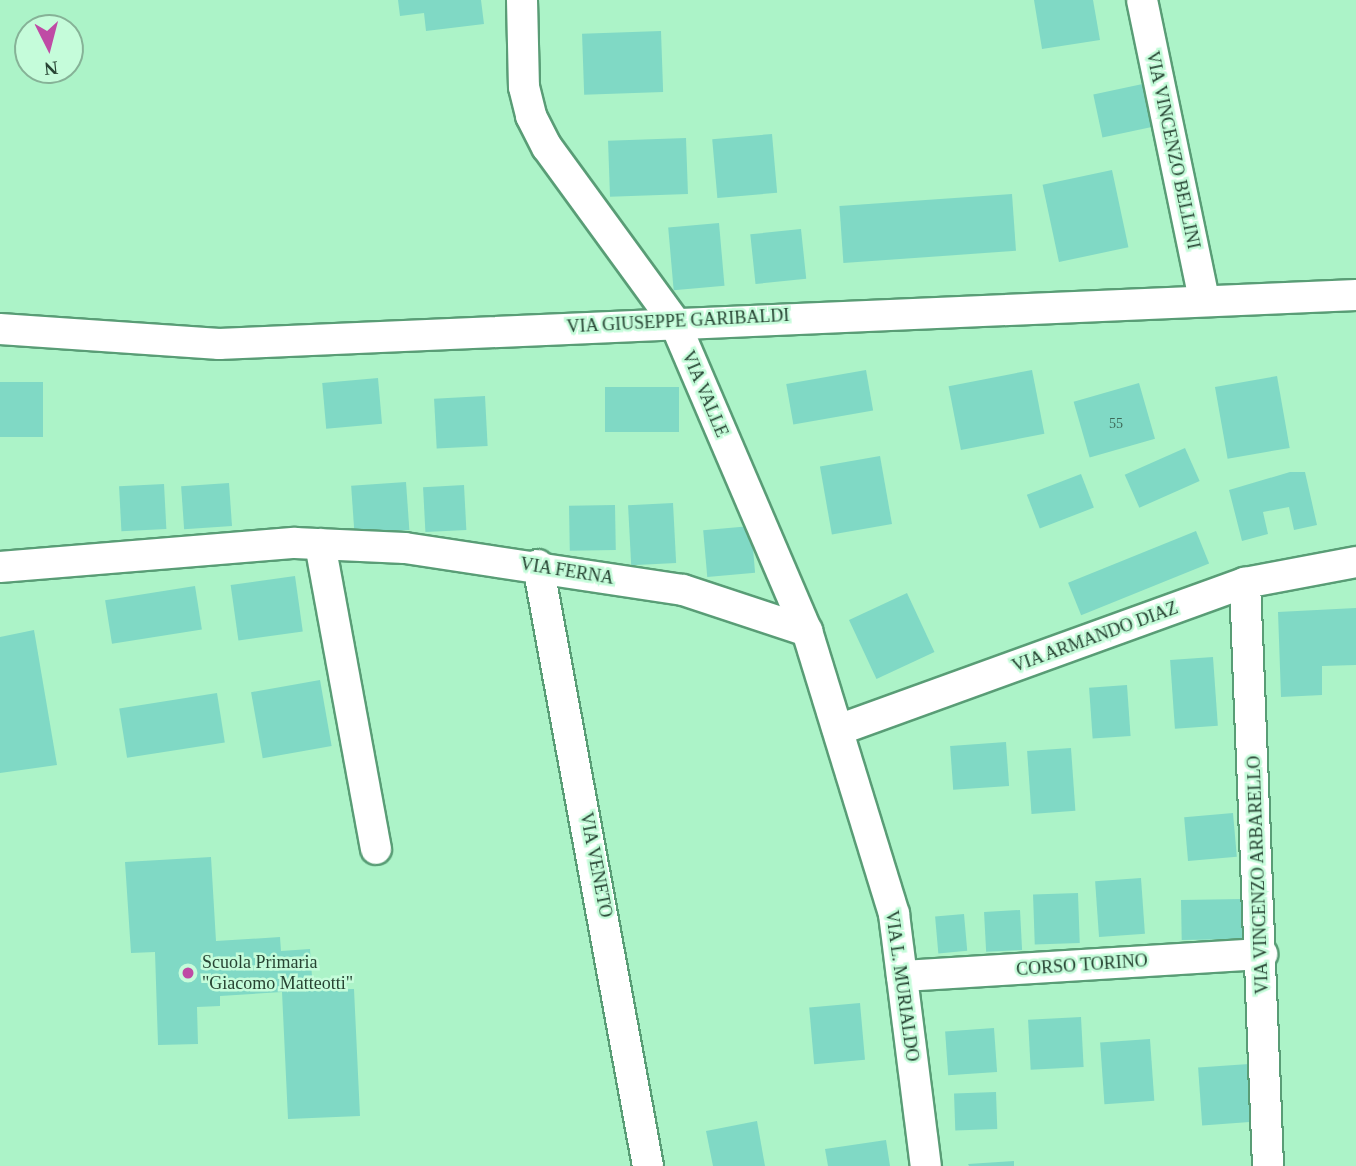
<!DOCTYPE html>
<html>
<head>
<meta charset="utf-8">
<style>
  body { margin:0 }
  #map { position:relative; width:1356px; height:1166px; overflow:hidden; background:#acf3c8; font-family:Georgia,serif }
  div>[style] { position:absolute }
  .building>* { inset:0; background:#80d9c5; transform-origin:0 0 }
  .roads { filter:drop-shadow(2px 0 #599d76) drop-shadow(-2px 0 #599d76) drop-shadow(0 2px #599d76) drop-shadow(0 -2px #599d76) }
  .minor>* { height:30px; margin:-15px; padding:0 15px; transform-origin:15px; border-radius:15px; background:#fff }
  .dots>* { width:19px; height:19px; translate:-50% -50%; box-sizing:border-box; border:4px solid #c5fcda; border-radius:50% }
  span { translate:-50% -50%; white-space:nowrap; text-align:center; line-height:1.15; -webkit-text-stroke:5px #c5fcda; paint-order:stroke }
  .number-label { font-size:14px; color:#3d6958 }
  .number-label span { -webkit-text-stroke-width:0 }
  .street-label { font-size:18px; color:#274433 }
  .poi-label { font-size:18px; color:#274433 }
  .left { translate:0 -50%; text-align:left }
  .north { position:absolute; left:14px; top:14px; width:70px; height:70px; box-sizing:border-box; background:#c5fcda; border:2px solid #86b297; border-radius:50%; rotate:174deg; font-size:19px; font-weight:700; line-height:28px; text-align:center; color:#274433 }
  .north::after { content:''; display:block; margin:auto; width:24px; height:32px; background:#bf4ba5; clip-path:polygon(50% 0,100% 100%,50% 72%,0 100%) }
</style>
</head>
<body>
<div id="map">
  <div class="building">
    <i style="clip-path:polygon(398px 0,481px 0,484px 24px,426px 31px,424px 13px,400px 16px)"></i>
    <i style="clip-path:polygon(1034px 0,1093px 0,1100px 40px,1042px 49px)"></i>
    <i style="left:661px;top:31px;width:61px;height:79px;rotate:88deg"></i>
    <i style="left:1152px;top:82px;width:44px;height:60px;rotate:78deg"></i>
    <i style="left:772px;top:134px;width:59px;height:60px;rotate:85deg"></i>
    <i style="left:686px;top:138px;width:56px;height:78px;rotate:88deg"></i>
    <i style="left:1112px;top:170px;width:79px;height:71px;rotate:78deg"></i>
    <i style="left:1012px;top:194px;width:57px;height:173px;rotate:86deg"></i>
    <i style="left:719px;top:223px;width:63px;height:51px;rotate:85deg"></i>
    <i style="left:801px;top:229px;width:50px;height:51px;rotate:84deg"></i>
    <i style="left:866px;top:370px;width:41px;height:81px;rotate:80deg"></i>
    <i style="left:1032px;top:370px;width:65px;height:85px;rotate:79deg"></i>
    <i style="left:1277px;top:376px;width:73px;height:63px;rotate:80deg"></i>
    <i style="left:378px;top:378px;width:46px;height:56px;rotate:85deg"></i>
    <i style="left:43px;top:382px;width:55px;height:43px;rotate:90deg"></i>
    <i style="left:1139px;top:383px;width:58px;height:68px;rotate:74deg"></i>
    <i style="left:679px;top:387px;width:45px;height:74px;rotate:90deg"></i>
    <i style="left:485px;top:396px;width:50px;height:51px;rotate:87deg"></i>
    <i style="left:1185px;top:448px;width:36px;height:66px;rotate:66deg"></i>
    <i style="left:880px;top:456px;width:69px;height:61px;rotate:80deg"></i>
    <i style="clip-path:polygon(1290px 472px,1305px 472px,1317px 525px,1294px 530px,1289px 507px,1263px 512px,1268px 534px,1242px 541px,1229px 490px)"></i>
    <i style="left:1081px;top:474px;width:36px;height:58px;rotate:69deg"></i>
    <i style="left:406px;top:482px;width:48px;height:55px;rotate:86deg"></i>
    <i style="left:229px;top:483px;width:43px;height:48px;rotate:86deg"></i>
    <i style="left:164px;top:484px;width:45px;height:45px;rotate:87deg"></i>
    <i style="left:464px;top:485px;width:45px;height:41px;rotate:87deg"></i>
    <i style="left:673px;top:503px;width:60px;height:45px;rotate:87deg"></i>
    <i style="left:615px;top:505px;width:45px;height:46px;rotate:89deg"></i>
    <i style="left:751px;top:526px;width:47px;height:48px;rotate:85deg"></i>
    <i style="left:1196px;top:531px;width:35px;height:138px;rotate:68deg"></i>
    <i style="left:295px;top:576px;width:56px;height:65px;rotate:82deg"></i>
    <i style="left:195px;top:586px;width:44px;height:91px;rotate:81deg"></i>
    <i style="left:907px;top:593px;width:65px;height:64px;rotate:65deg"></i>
    <i style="clip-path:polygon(1356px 608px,1356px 665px,1322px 666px,1322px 695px,1281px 697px,1278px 612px)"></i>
    <i style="clip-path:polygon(34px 630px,57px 765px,0 773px,0 637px)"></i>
    <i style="left:1213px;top:657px;width:69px;height:43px;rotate:86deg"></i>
    <i style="left:320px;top:680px;width:67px;height:70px;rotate:80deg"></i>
    <i style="left:1127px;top:685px;width:51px;height:38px;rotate:86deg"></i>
    <i style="left:217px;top:693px;width:50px;height:99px;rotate:81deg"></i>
    <i style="left:1006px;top:742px;width:44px;height:56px;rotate:86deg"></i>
    <i style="left:1071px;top:748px;width:63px;height:44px;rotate:86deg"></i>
    <i style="left:1233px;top:813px;width:44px;height:49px;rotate:85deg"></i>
    <i style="clip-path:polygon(211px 857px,216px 941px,280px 937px,281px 951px,310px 949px,313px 990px,354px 989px,360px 1116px,288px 1119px,282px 992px,220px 996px,220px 1006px,197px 1007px,198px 1044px,158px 1045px,155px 952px,131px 953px,125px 862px)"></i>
    <i style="left:1141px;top:878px;width:56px;height:46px;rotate:86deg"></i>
    <i style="left:1078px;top:893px;width:50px;height:45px;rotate:88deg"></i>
    <i style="left:1243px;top:899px;width:40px;height:62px;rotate:89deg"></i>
    <i style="left:1020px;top:910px;width:40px;height:36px;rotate:87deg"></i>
    <i style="left:964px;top:914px;width:37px;height:29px;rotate:85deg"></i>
    <i style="left:860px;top:1003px;width:57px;height:51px;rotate:85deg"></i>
    <i style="left:1081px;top:1017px;width:50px;height:53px;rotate:87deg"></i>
    <i style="left:994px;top:1028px;width:44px;height:49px;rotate:86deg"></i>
    <i style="left:1150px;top:1039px;width:62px;height:50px;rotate:86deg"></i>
    <i style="left:1249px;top:1064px;width:58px;height:51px;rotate:86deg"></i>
    <i style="left:996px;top:1092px;width:37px;height:42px;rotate:88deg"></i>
    <i style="clip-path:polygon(757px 1121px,765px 1166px,713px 1166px,706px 1131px)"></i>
    <i style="clip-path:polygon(886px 1140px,890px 1166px,828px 1166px,825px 1149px)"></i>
    <i style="clip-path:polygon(1014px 1161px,1014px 1166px,969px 1166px,968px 1164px)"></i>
  </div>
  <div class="roads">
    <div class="minor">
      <i style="left:522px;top:0;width:87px;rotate:88.7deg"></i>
      <i style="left:524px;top:87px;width:30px;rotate:76deg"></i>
      <i style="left:531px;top:116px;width:35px;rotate:63deg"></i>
      <i style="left:547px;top:147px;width:215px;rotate:53.9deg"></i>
      <i style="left:674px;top:321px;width:337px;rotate:66.8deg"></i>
      <i style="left:807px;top:631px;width:296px;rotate:72.9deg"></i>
      <i style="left:894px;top:914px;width:254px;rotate:82.8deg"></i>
      <i style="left:1142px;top:0;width:306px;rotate:78.3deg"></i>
      <i style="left:0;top:329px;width:220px;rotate:3.9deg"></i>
      <i style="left:219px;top:344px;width:1138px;rotate:-2.47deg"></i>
      <i style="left:320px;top:544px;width:310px;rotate:79.6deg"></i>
      <i style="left:538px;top:565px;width:611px;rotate:79.63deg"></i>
      <i style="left:0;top:567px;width:296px;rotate:-4.7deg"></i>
      <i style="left:295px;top:543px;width:110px;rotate:2.6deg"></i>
      <i style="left:405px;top:548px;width:281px;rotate:8.6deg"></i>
      <i style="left:683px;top:590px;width:131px;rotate:18.3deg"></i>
      <i style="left:1245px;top:583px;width:583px;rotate:87.74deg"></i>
      <i style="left:838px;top:730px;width:433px;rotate:-19.9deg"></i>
      <i style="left:1245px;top:583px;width:113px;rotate:-10.7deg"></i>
      <i style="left:902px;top:976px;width:361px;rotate:-3.5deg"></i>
    </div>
  </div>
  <div class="dots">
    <i style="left:188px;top:973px;background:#bf4ba5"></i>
  </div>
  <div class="number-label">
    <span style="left:1116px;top:424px">55</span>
  </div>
  <div class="street-label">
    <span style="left:1173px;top:150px;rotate:78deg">VIA VINCENZO BELLINI</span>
    <span style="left:678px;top:321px;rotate:-3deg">VIA GIUSEPPE GARIBALDI</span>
    <span style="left:705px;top:394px;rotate:67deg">VIA VALLE</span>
    <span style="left:567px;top:571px;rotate:9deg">VIA FERNA</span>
    <span style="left:1095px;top:637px;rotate:-20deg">VIA ARMANDO DIAZ</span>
    <span style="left:596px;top:865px;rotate:79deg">VIA VENETO</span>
    <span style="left:1258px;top:875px;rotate:-92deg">VIA VINCENZO ARBARELLO</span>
    <span style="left:1082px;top:965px;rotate:-4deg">CORSO TORINO</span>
    <span style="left:902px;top:986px;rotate:82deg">VIA L. MURIALDO</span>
  </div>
  <div class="poi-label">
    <span class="left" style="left:202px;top:973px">Scuola Primaria<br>"Giacomo Matteotti"</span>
  </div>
  <div class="north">N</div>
</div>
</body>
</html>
